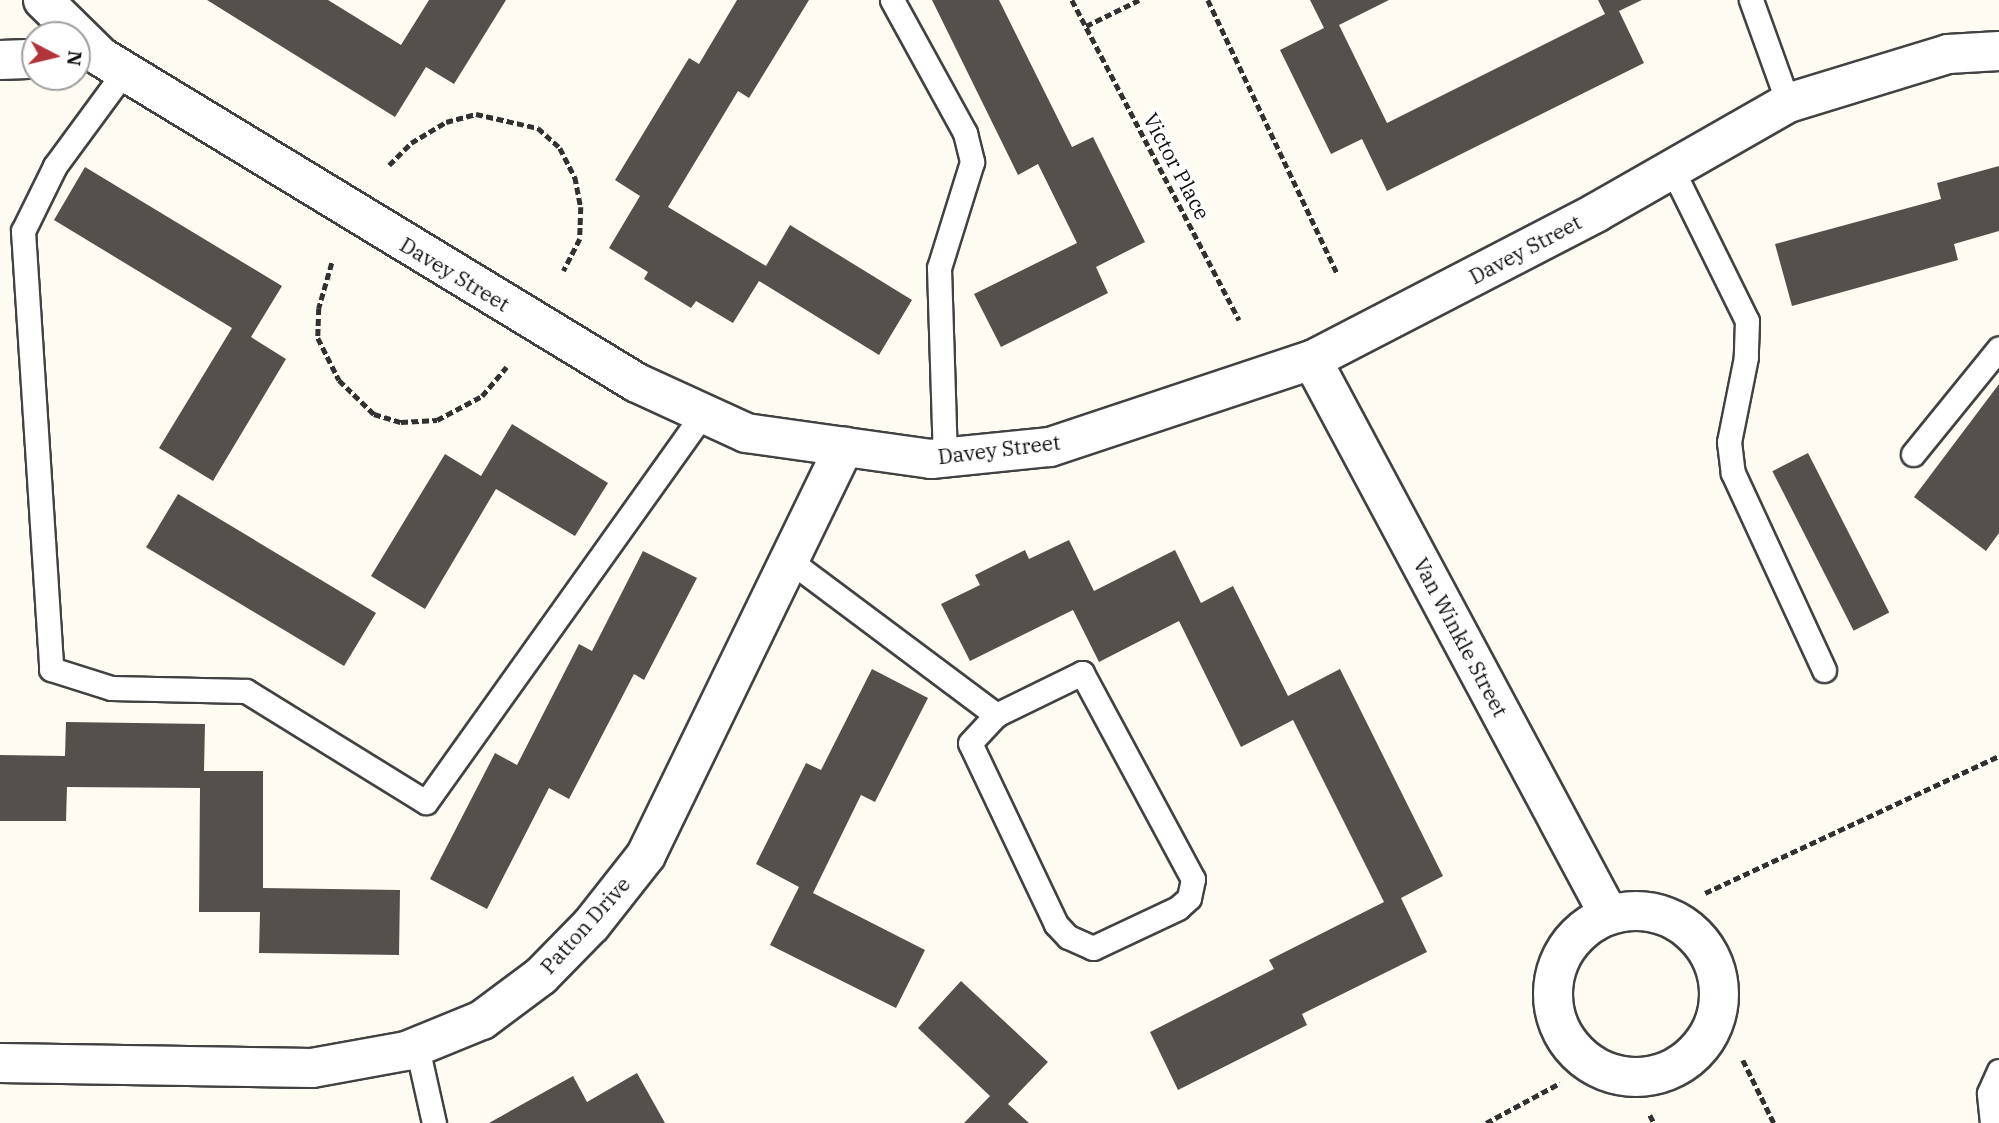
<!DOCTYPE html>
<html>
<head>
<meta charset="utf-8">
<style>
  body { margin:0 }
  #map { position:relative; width:1999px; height:1123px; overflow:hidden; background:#fefbf2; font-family:"IBM Plex Serif",serif }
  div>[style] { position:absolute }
  .building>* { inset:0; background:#56504c; transform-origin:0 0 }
  .path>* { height:4.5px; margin-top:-2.25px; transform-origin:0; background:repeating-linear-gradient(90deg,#313131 0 7px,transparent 0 10.5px) }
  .roads { filter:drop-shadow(2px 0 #424242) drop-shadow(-2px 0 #424242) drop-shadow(0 2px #424242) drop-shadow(0 -2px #424242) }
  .service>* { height:23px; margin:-11.5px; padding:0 11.5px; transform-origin:11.5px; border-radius:11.5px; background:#fff }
  .minor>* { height:38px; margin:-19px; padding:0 19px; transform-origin:19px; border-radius:19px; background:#fff }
  .minor>.ring { margin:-19px; padding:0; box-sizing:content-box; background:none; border:38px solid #fff; border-radius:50% }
  span { translate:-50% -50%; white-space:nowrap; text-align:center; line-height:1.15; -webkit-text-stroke:7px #fff; paint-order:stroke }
  .street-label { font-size:21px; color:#0f0f0f }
  .north { position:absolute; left:21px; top:21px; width:70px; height:70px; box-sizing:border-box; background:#fff; border:2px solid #9f9f9f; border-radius:50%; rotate:97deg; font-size:19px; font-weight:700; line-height:28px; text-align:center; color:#0f0f0f }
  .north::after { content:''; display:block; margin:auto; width:24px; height:32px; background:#b2343b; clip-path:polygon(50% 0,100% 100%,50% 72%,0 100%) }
</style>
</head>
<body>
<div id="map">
  <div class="building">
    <i style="clip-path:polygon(207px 0,328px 0,401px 45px,429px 0,506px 0,454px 84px,426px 67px,395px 117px)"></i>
    <i style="clip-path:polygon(737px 0,809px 0,749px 98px,738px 91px,668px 207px,766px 266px,790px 225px,912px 300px,879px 355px,759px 281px,733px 323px,696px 301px,691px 308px,644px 279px,648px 272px,609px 248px,640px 196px,615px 180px,689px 58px,699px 64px)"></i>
    <i style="clip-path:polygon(932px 0,999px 0,1072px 147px,1093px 137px,1145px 242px,1096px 267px,1108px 293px,1001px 347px,974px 294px,1077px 243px,1038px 164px,1018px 175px)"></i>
    <i style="clip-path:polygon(1310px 0,1389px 0,1339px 25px,1387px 123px,1605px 14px,1598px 0,1642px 0,1619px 11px,1644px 63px,1387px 191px,1362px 139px,1331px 154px,1280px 50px,1324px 28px)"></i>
    <i style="clip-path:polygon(1999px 166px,1999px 231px,1954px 244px,1958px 260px,1792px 306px,1775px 244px,1941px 199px,1937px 183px)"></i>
    <i style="clip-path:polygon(85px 167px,282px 286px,251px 337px,286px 359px,213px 481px,159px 448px,232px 328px,54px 220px)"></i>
    <i style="clip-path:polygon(1999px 384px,1999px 533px,1986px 551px,1914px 497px)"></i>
    <i style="clip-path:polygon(512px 424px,608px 483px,575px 536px,496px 489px,425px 609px,371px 576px,445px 454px,481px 476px)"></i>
    <i style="left:1808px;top:453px;width:179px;height:40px;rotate:63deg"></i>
    <i style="left:178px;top:494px;width:231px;height:62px;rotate:31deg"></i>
    <i style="clip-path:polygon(1069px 540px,1094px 591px,1175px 550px,1201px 603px,1233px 586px,1288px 696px,1340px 669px,1443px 876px,1401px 898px,1427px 952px,1302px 1014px,1307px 1025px,1178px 1090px,1150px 1032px,1274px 969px,1269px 960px,1384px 902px,1293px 720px,1241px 747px,1179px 621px,1099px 662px,1073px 610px,970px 661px,941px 604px,980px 585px,975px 575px,1025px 550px,1029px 559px)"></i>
    <i style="clip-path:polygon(643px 551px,697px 578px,644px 680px,634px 674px,569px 799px,549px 788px,487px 909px,430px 879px,495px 753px,517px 765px,579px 644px,592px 651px)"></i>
    <i style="clip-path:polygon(872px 669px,928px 698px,875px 802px,861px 795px,813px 893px,925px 950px,896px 1008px,770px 945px,799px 887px,756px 864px,806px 763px,821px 770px)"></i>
    <i style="clip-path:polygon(66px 722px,205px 724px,204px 771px,263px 771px,263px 888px,400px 890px,399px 955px,259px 953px,260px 912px,199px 912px,200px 788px,67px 787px,66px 821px,0 821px,0 755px,65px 756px)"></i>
    <i style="clip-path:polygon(961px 981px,1048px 1062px,1008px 1104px,1029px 1123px,964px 1123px,990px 1096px,918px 1028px)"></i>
    <i style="clip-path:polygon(637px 1073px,665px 1123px,489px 1123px,573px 1076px,587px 1102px)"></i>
  </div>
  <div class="path">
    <i style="left:1072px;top:0;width:361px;rotate:62.4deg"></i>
    <i style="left:1208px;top:0;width:304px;rotate:64.7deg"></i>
    <i style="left:1086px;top:26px;width:59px;rotate:-26.1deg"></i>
    <i style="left:389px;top:165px;width:31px;rotate:-45deg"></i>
    <i style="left:411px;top:143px;width:41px;rotate:-31deg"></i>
    <i style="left:446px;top:122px;width:31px;rotate:-15deg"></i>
    <i style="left:476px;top:114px;width:64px;rotate:12.7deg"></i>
    <i style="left:538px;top:128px;width:30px;rotate:42deg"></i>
    <i style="left:560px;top:148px;width:33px;rotate:63deg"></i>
    <i style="left:575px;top:177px;width:31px;rotate:79deg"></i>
    <i style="left:581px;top:207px;width:32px;rotate:92deg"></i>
    <i style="left:580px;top:239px;width:36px;rotate:117deg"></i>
    <i style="left:332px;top:263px;width:47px;rotate:106.1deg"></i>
    <i style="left:319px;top:308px;width:30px;rotate:92deg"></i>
    <i style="left:318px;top:338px;width:47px;rotate:63.4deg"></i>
    <i style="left:339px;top:380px;width:49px;rotate:44.2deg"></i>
    <i style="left:374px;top:414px;width:28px;rotate:17deg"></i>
    <i style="left:401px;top:422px;width:36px;rotate:-3deg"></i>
    <i style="left:437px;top:420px;width:51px;rotate:-28.1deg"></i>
    <i style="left:482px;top:396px;width:38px;rotate:-50deg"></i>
    <i style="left:1705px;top:893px;width:324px;rotate:-25deg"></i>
    <i style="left:1743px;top:1060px;width:70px;rotate:63.8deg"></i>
    <i style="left:1650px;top:1115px;width:9px;rotate:63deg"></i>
    <i style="left:1486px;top:1123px;width:84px;rotate:-28.4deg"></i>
  </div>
  <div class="roads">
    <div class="service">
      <i style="left:892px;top:0;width:152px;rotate:61.2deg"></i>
      <i style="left:965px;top:133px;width:30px;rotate:76deg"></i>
      <i style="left:972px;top:162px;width:111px;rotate:107.3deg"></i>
      <i style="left:939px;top:268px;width:189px;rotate:88.2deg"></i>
      <i style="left:1751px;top:0;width:109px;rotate:70.2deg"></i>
      <i style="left:124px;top:72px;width:117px;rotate:126.3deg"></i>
      <i style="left:55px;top:166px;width:72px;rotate:116.2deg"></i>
      <i style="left:23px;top:231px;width:439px;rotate:86.3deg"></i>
      <i style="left:51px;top:669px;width:63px;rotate:17.6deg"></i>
      <i style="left:111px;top:688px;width:135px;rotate:1.3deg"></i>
      <i style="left:246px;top:691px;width:211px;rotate:31.7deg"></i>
      <i style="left:426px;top:802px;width:478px;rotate:-54.5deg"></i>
      <i style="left:1672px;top:169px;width:169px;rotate:63.7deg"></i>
      <i style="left:1747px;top:321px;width:36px;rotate:92deg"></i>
      <i style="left:1746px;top:357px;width:87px;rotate:101.3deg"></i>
      <i style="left:1729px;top:442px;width:31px;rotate:83deg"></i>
      <i style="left:1733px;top:473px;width:217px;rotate:65.2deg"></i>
      <i style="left:1913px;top:454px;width:136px;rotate:-50.9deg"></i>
      <i style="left:789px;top:560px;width:259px;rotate:36.8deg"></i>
      <i style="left:1082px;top:673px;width:234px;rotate:61.7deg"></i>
      <i style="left:1193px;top:879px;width:19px;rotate:102deg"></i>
      <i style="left:1189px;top:898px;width:15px;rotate:138deg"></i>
      <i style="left:1178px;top:908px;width:94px;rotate:154.8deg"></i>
      <i style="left:1093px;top:948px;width:27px;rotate:-156deg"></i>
      <i style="left:1068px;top:937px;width:18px;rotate:-133deg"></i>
      <i style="left:1056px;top:924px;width:200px;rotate:-115.4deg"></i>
      <i style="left:970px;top:743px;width:38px;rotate:-47deg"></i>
      <i style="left:996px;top:715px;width:96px;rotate:-26deg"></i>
      <i style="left:417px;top:1047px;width:78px;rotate:77.4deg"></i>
      <i style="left:1992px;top:1123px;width:30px;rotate:-96deg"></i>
      <i style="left:1989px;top:1093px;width:24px;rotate:-66deg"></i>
    </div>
    <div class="minor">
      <i style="left:43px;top:0;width:81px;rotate:44.5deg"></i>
      <i style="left:101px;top:57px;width:627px;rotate:31.31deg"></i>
      <i style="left:637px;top:383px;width:120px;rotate:24.6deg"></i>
      <i style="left:746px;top:433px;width:187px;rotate:8deg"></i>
      <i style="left:931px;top:459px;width:120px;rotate:-5.8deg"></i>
      <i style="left:1050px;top:447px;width:276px;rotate:-18.4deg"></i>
      <i style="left:1312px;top:360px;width:321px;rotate:-27.4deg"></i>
      <i style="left:1597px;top:212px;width:220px;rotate:-29.7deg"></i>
      <i style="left:1788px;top:103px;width:167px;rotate:-17deg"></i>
      <i style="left:1948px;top:54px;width:51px;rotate:-3.4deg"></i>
      <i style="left:0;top:60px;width:35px;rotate:-2deg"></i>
      <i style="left:1312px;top:360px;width:629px;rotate:61.85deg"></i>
      <i class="ring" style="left:1553px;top:911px;width:128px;height:128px"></i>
      <i style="left:0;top:1063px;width:312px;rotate:0.9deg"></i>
      <i style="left:312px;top:1068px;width:96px;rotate:-10.3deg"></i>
      <i style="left:406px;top:1051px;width:82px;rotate:-22.2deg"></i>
      <i style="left:482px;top:1020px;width:74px;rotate:-36.7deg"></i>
      <i style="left:541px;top:976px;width:71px;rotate:-45.6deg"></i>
      <i style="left:591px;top:925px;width:89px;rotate:-51.8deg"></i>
      <i style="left:646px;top:855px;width:454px;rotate:-64.1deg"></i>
    </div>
  </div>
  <div class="street-label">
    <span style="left:1177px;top:166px;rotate:62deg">Victor Place</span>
    <span style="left:1525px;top:249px;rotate:-28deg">Davey Street</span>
    <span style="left:455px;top:274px;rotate:31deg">Davey Street</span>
    <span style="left:999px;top:449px;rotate:-7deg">Davey Street</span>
    <span style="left:1461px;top:637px;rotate:62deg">Van Winkle Street</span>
    <span style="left:585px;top:925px;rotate:-48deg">Patton Drive</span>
  </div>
  <div class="north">N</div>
</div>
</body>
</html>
